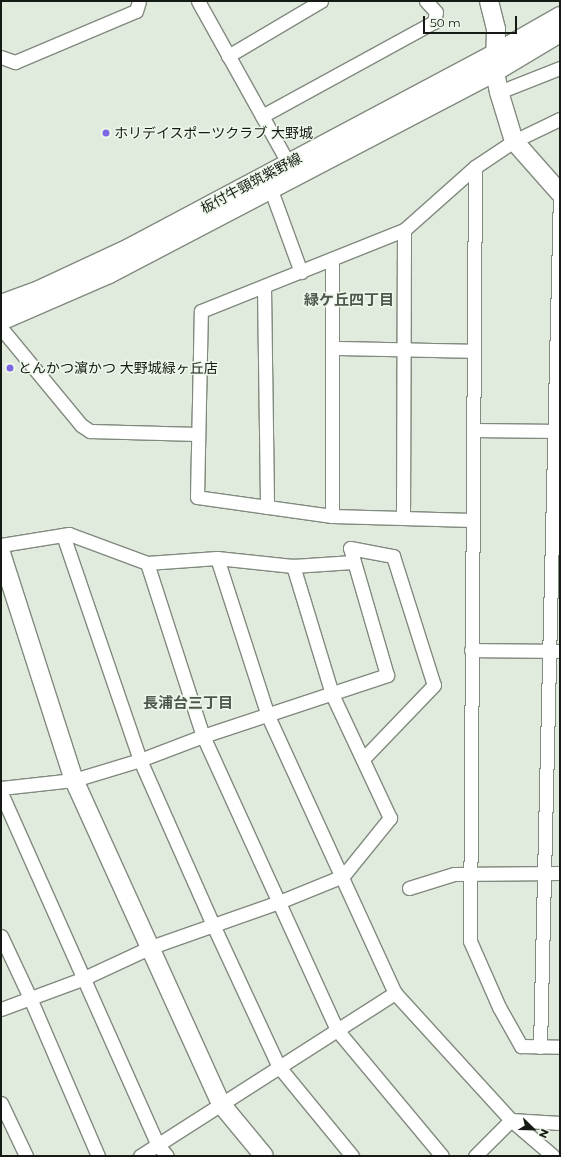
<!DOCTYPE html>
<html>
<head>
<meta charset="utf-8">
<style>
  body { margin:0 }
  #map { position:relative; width:561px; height:1157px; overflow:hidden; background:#e0eadd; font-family:Montserrat,"Noto Sans JP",sans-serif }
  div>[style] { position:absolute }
  .roads { filter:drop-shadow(1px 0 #818a7e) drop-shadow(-1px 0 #818a7e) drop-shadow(0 1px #818a7e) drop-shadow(0 -1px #818a7e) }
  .street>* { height:13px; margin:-6.5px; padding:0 6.5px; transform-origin:6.5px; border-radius:6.5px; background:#fff }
  .secondary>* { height:18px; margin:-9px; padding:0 9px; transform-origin:9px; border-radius:9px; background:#fff }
  .dots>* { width:11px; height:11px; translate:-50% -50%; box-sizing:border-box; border:2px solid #edf7ea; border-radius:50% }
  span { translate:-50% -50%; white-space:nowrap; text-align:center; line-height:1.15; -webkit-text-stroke:3px #edf7ea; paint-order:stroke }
  .poi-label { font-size:14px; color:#161a15 }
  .left { translate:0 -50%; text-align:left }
  .street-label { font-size:14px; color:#161a15 }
  .neighbourhood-label { font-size:15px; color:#50584d; font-weight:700 }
  .frame { position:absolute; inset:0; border:2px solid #161a15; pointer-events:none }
  .north { position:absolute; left:513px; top:1109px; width:40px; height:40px; -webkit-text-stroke:3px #edf7ea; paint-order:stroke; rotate:113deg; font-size:11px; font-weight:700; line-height:16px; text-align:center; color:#161a15 }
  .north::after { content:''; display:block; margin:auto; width:14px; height:18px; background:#161a15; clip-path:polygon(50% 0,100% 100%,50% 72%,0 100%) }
  .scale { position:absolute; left:423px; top:16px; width:94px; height:18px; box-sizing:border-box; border:2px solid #161a15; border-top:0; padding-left:5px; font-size:12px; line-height:14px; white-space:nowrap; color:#161a15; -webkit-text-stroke:3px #edf7ea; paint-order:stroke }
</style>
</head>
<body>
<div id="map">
  <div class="roads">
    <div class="street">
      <i style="left:198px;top:1px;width:185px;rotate:60.9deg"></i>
      <i style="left:228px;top:56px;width:108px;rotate:-30.6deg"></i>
      <i style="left:1px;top:57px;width:15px;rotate:20deg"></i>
      <i style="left:15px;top:62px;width:131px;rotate:-22.9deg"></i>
      <i style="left:136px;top:11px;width:10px;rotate:-73deg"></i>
      <i style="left:499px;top:92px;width:66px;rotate:-21.5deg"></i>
      <i style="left:262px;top:116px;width:196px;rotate:-28.7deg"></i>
      <i style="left:434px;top:22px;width:10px;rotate:-79deg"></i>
      <i style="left:436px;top:12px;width:15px;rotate:-132deg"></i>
      <i style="left:475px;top:167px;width:774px;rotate:90.37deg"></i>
      <i style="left:470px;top:941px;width:72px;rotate:66.3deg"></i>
      <i style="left:499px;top:1007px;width:45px;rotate:60.6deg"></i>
      <i style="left:521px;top:1046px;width:39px;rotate:1deg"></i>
      <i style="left:268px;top:182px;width:96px;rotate:69.9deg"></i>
      <i style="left:264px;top:287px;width:220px;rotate:89.2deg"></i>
      <i style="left:1px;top:328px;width:126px;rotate:50.5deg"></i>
      <i style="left:81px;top:425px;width:11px;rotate:34deg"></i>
      <i style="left:90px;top:431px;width:108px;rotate:1.6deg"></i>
      <i style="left:333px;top:348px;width:141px;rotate:1.2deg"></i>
      <i style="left:473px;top:430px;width:87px;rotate:0.7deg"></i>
      <i style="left:332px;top:516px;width:257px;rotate:-90deg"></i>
      <i style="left:403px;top:518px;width:288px;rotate:-89.8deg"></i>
      <i style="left:472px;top:520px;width:140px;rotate:-178.4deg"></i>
      <i style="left:332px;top:516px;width:136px;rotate:-172deg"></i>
      <i style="left:197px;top:497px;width:186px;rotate:-88.8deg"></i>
      <i style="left:201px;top:311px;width:219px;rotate:-21.8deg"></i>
      <i style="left:404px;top:230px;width:95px;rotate:-41.6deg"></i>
      <i style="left:475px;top:167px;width:47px;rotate:-33.7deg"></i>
      <i style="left:514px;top:141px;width:51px;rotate:-25.6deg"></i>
      <i style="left:63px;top:535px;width:238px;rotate:71.1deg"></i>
      <i style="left:140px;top:760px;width:180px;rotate:66.1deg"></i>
      <i style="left:213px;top:925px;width:157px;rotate:65.1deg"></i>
      <i style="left:279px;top:1067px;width:115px;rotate:50.6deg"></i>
      <i style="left:1px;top:545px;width:69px;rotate:-9.2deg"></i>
      <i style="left:69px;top:534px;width:83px;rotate:20.4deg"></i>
      <i style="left:147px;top:563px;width:70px;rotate:-4.1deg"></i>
      <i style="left:217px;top:558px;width:76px;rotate:6deg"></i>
      <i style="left:293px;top:566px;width:60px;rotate:-3.8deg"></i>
      <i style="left:217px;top:558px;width:166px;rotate:72.1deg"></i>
      <i style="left:268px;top:716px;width:305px;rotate:65.4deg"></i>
      <i style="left:395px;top:993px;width:172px;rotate:47.6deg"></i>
      <i style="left:511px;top:1120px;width:55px;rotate:40.6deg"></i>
      <i style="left:147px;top:563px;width:182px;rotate:72.1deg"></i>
      <i style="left:203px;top:736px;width:323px;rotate:65.5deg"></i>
      <i style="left:337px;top:1030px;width:164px;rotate:50.2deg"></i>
      <i style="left:471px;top:650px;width:89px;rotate:0.6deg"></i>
      <i style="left:1px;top:788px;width:73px;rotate:-6.3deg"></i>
      <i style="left:74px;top:780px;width:69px;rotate:-16.9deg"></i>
      <i style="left:140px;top:760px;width:67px;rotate:-20.9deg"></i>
      <i style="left:203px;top:736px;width:194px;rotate:-18.3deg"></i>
      <i style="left:387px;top:675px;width:132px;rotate:-106.2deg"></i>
      <i style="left:350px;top:548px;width:44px;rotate:10.5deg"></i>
      <i style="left:393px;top:556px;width:135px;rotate:72.4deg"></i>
      <i style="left:434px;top:685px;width:103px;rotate:133.8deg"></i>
      <i style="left:1px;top:793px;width:385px;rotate:66deg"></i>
      <i style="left:158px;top:1145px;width:14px;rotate:51deg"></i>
      <i style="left:409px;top:888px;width:47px;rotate:-17.3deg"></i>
      <i style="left:454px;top:874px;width:106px;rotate:-0.5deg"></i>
      <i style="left:1px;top:936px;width:68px;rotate:64.9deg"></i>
      <i style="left:30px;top:998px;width:172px;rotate:66.7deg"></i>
      <i style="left:1px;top:1009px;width:86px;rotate:-20.3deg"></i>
      <i style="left:82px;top:979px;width:76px;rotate:-24.9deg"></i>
      <i style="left:151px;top:947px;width:136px;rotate:-19.4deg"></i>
      <i style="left:279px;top:902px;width:69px;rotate:-22.1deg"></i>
      <i style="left:343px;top:876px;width:75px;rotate:-51deg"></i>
      <i style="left:390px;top:818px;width:137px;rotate:-115.1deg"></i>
      <i style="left:332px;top:694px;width:134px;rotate:-106.9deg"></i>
      <i style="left:540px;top:1047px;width:854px;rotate:-88.66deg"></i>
      <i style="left:1px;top:1103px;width:59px;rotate:64.7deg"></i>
      <i style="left:140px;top:1156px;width:303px;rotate:-32.6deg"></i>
      <i style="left:475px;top:1156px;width:51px;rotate:-45deg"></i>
      <i style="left:511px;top:1120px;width:49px;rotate:3.5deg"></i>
    </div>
    <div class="secondary">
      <i style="left:489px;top:1px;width:29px;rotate:76deg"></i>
      <i style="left:496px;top:29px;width:43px;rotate:91.3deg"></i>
      <i style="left:495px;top:72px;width:20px;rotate:79deg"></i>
      <i style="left:499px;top:92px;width:51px;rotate:73deg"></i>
      <i style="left:514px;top:141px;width:69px;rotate:48.5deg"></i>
      <i style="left:1px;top:304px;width:40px;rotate:-20.2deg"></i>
      <i style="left:39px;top:290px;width:99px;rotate:-25deg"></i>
      <i style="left:129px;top:248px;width:417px;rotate:-28deg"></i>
      <i style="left:497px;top:52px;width:73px;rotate:-29.7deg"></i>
      <i style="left:1px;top:321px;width:118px;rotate:-23.5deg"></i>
      <i style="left:109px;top:274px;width:436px;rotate:-27.6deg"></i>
      <i style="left:495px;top:72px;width:76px;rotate:-31deg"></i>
      <i style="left:1px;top:553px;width:238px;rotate:72.2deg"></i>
      <i style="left:74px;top:780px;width:356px;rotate:65.6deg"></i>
      <i style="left:221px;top:1104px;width:67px;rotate:50.4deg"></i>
    </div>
  </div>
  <div class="dots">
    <i style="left:106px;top:133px;background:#7e67e2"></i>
    <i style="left:10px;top:368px;background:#7e67e2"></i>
  </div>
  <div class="poi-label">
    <span class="left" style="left:114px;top:133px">ホリデイスポーツクラブ 大野城</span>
    <span class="left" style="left:18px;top:368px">とんかつ濵かつ 大野城緑ヶ丘店</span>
  </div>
  <div class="street-label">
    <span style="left:251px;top:183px;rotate:-28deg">板付牛頸筑紫野線</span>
  </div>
  <div class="neighbourhood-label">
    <span style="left:349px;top:300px">緑ケ丘四丁目</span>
    <span style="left:188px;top:703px">長浦台三丁目</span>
  </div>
  <div class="frame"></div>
  <div class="north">N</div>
  <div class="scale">50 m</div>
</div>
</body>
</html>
